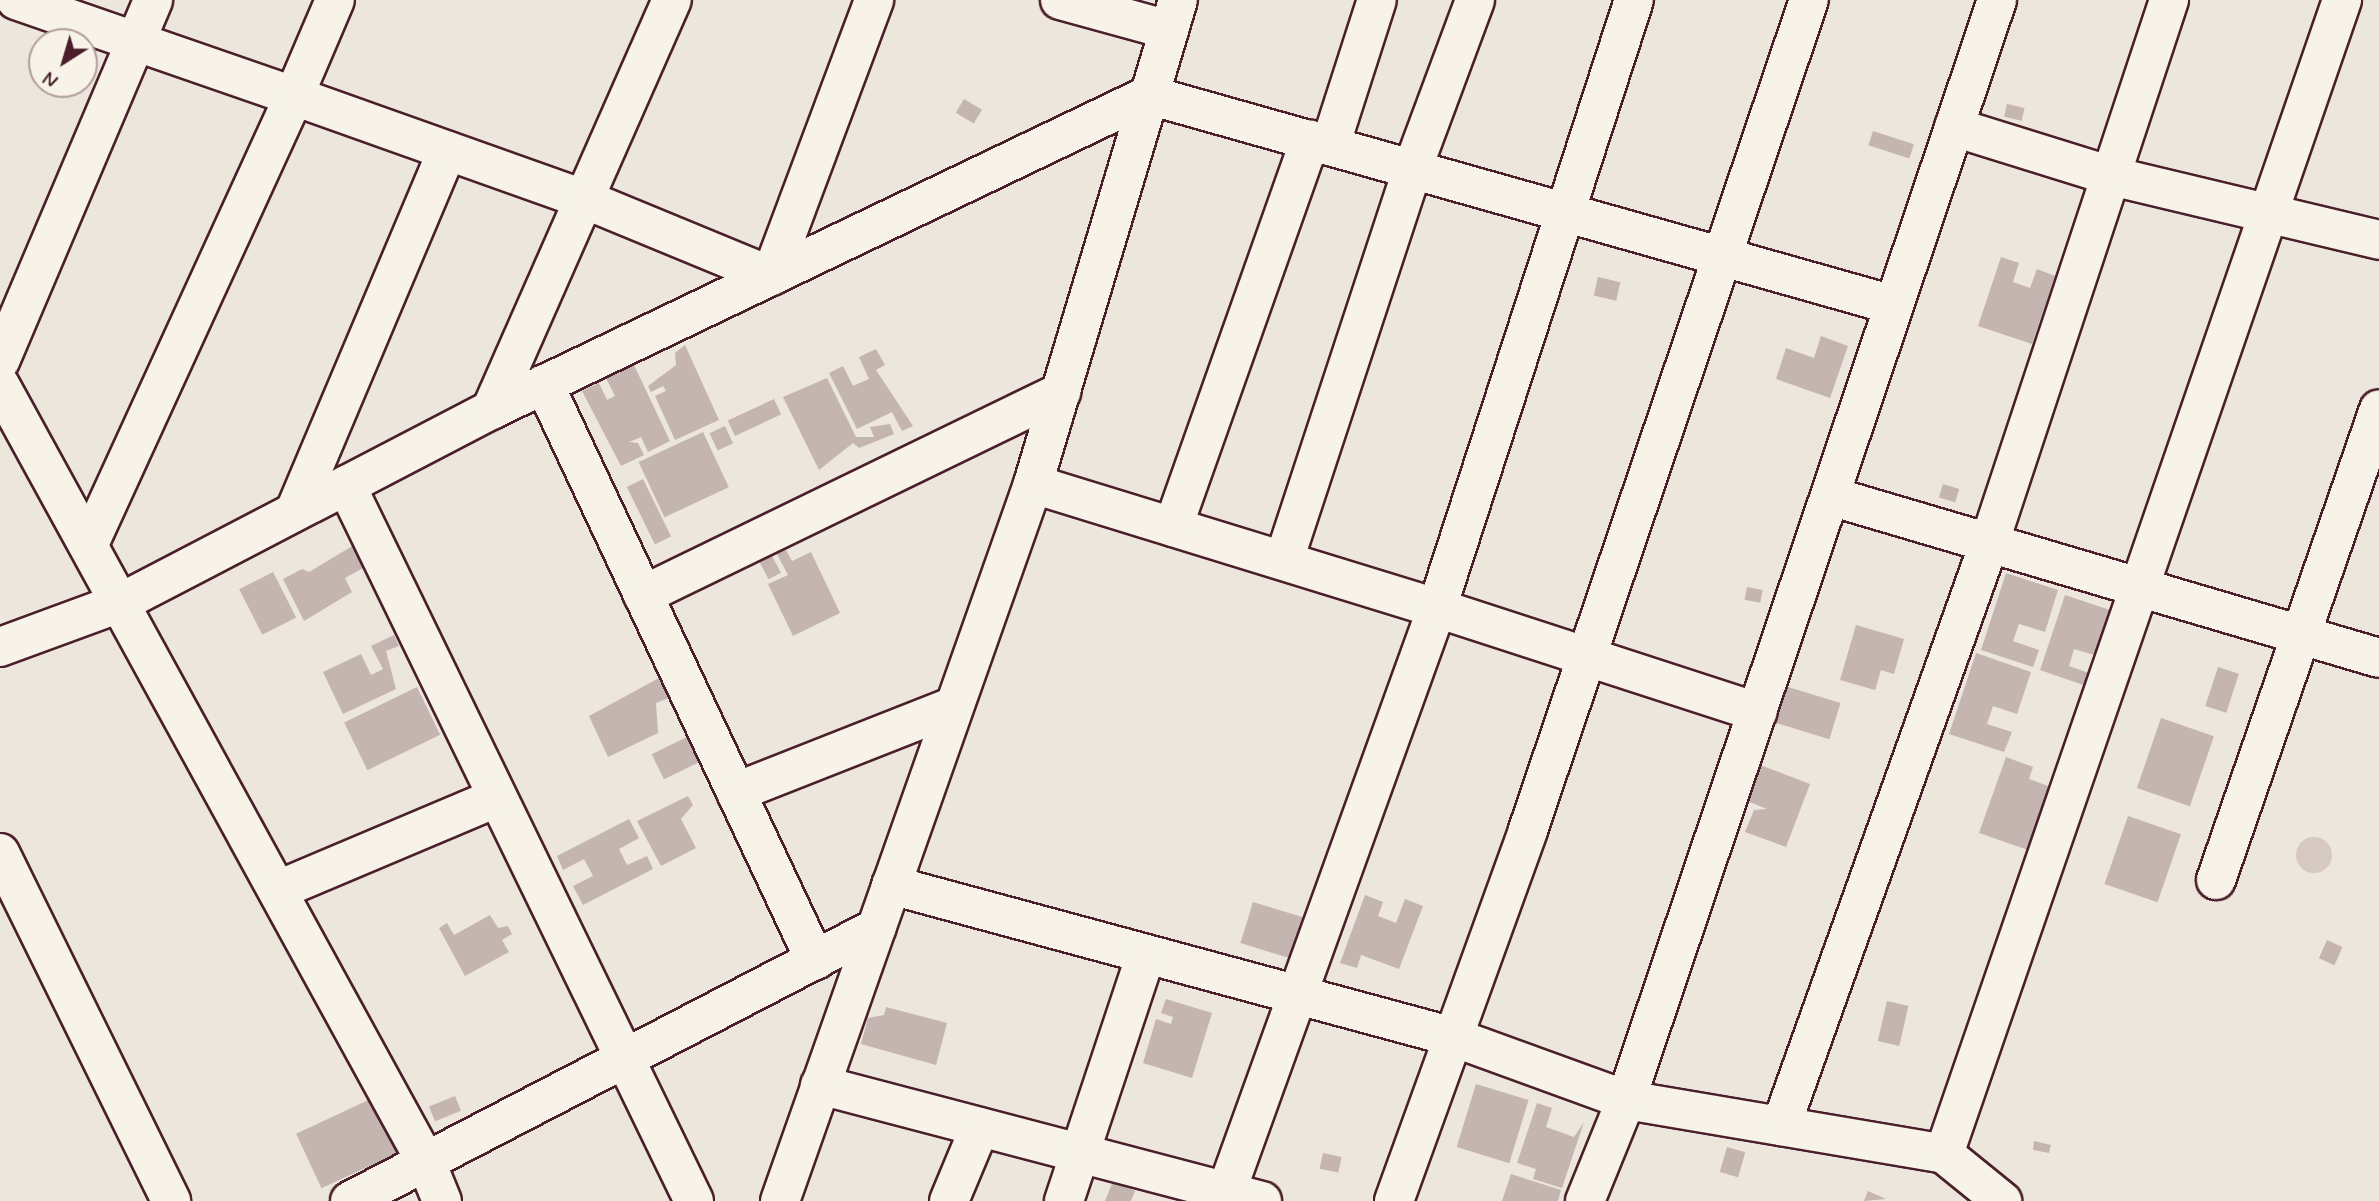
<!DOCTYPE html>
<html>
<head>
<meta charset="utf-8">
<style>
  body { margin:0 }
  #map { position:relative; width:2379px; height:1201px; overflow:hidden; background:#ece6dd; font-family:Mynerve,sans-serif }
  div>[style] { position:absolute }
  .green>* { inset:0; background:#d5c9c2 }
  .round { border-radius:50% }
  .building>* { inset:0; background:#c4b5b0; transform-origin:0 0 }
  .roads { filter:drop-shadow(2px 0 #4a1f2b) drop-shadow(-2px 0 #4a1f2b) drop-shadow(0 2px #4a1f2b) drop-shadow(0 -2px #4a1f2b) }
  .minor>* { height:38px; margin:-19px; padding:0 19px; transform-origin:19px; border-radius:19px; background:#f7f3e8 }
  span { translate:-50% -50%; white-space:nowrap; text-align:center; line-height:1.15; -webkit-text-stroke:5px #f7f3e8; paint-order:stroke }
  .north { position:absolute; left:28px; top:28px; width:70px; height:70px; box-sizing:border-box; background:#f7f3e8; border:2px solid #b29e9c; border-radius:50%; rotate:217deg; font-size:19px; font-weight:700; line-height:28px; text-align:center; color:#4a1f2b }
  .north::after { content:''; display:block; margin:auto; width:24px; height:32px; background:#4a1f2b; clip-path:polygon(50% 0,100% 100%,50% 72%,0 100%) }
</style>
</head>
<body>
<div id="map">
  <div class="green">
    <i class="round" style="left:2296px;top:837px;width:36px;height:36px"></i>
  </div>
  <div class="building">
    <i style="left:964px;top:99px;width:21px;height:16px;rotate:31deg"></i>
    <i style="left:2007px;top:104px;width:18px;height:13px;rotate:13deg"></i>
    <i style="left:1873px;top:131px;width:43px;height:15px;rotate:18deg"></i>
    <i style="clip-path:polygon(2001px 257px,2019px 263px,2013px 282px,2030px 288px,2037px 269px,2055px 276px,2032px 344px,1978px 326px)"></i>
    <i style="left:1598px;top:277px;width:23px;height:19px;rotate:13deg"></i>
    <i style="clip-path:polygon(1821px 336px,1848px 346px,1830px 398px,1776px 379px,1786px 348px,1814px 358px)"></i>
    <i style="clip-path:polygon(685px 345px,719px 420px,675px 440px,655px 396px,666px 391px,663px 386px,651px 392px,648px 386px,676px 365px,675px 353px)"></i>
    <i style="clip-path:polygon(876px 349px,885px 365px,876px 370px,913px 426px,902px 431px,892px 412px,857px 429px,829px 373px,843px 366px,853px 386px,869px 379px,859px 357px)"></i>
    <i style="clip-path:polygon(634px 365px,670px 441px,648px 452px,641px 437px,629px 442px,638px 443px,644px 455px,621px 466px,582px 391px,599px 383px,607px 400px,615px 396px,606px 378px)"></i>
    <i style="clip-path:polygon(827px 378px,856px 437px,874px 437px,870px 427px,890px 424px,894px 434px,859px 448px,853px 443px,819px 470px,783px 397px)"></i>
    <i style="left:774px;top:399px;width:17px;height:51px;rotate:65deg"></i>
    <i style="left:725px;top:426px;width:19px;height:17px;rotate:65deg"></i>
    <i style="left:703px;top:432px;width:61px;height:71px;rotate:65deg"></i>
    <i style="left:643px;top:479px;width:64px;height:18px;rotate:64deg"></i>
    <i style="left:1943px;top:484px;width:17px;height:14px;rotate:17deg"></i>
    <i style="clip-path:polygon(354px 545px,365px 567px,345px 578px,352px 592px,304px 621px,283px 579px,302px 569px,309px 572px)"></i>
    <i style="clip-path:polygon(786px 550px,792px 561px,811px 552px,840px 613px,793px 636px,768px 584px,788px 575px,777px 554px)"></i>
    <i style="left:772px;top:556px;width:19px;height:14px;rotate:62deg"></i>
    <i style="left:273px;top:572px;width:51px;height:38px;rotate:63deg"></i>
    <i style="clip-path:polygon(2006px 573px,2058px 590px,2045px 632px,2019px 624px,2013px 641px,2039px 650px,2033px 667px,1981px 650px)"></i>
    <i style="left:1747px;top:587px;width:16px;height:13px;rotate:11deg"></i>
    <i style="clip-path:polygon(2065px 595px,2113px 611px,2098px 656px,2074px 649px,2069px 666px,2092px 674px,2089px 687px,2040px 670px)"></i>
    <i style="clip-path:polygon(1856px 625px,1904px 639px,1894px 674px,1881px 670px,1875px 690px,1840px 680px)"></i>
    <i style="clip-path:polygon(394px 635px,399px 646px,386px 651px,396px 689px,343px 714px,323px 672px,361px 654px,371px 675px,383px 669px,371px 646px)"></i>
    <i style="clip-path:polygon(1976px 653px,2031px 672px,2017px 714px,1993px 706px,1987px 724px,2012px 732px,2004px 752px,1949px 734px)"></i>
    <i style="left:2218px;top:667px;width:22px;height:41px;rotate:18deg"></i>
    <i style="clip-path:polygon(659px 678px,669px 698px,656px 703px,658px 733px,608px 757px,589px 716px)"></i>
    <i style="left:1785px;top:686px;width:58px;height:38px;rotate:17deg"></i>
    <i style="left:417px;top:687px;width:53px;height:81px;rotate:64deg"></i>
    <i style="left:2161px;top:718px;width:56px;height:74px;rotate:19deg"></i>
    <i style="left:693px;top:734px;width:28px;height:46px;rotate:64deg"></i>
    <i style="clip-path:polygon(2006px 757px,2033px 767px,2029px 779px,2048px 786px,2040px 854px,1979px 833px)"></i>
    <i style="clip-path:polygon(1760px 765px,1810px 784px,1786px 847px,1745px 832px,1754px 810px,1767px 809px,1747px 801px)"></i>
    <i style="clip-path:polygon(688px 796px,693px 805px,681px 819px,696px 848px,661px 866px,637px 821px)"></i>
    <i style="left:2128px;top:816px;width:56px;height:72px;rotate:19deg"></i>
    <i style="clip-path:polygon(629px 819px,639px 838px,619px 849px,627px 865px,647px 856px,653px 869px,583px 905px,573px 886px,593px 876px,584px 859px,563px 870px,557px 856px)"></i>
    <i style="clip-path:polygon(1365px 895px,1383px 902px,1378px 916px,1396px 923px,1405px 899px,1423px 906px,1399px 969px,1361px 955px,1357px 968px,1340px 963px)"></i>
    <i style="left:1253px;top:902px;width:53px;height:43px;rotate:17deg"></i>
    <i style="clip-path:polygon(490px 915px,498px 928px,508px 926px,512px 934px,502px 940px,509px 952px,465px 976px,439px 928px,447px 923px,454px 935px)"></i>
    <i style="left:2327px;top:940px;width:17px;height:20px;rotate:24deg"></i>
    <i style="clip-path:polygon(1166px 999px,1212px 1013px,1192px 1078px,1143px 1063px,1156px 1019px,1171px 1024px,1173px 1017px,1161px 1013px)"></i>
    <i style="left:1887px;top:1001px;width:22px;height:41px;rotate:13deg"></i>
    <i style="clip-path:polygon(886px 1007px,947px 1023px,936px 1065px,861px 1044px,868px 1018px,884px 1015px)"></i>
    <i style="left:1476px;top:1084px;width:55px;height:66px;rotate:17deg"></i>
    <i style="left:455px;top:1096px;width:16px;height:28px;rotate:68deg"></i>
    <i style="left:375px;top:1097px;width:60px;height:87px;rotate:65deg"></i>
    <i style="clip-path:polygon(1537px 1103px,1552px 1108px,1546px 1127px,1574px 1137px,1584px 1122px,1562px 1188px,1533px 1179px,1536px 1169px,1517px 1163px)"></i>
    <i style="clip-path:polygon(2034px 1141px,2051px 1145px,2049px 1153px,2033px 1150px)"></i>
    <i style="left:1727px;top:1147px;width:19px;height:26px;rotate:16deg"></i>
    <i style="left:1323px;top:1153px;width:19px;height:16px;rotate:12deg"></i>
    <i style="clip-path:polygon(1511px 1174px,1561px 1190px,1558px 1201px,1502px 1201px)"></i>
    <i style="clip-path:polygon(1113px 1181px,1135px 1191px,1131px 1201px,1105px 1201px)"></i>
    <i style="clip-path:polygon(1868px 1191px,1886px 1199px,1864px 1201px)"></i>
  </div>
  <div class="roads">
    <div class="minor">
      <i style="left:16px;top:0;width:294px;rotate:19.1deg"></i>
      <i style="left:294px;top:96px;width:104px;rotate:-66.9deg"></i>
      <i style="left:1060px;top:0;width:113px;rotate:15.4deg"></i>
      <i style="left:1954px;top:127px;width:164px;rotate:17.3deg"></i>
      <i style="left:2111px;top:176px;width:276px;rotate:13.4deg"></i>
      <i style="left:1330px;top:146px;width:153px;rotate:-72.2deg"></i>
      <i style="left:0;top:361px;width:392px;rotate:-67deg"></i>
      <i style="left:544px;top:384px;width:637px;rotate:64.8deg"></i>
      <i style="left:0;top:385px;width:886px;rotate:61.27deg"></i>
      <i style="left:426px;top:1162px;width:42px;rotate:67.7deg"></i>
      <i style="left:491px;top:410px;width:448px;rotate:-66.2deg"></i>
      <i style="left:1033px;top:484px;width:423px;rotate:17.1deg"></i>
      <i style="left:1437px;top:608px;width:639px;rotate:-72.05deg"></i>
      <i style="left:346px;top:485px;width:796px;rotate:64.08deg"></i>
      <i style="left:1830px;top:496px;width:572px;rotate:16.44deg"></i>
      <i style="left:295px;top:511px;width:391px;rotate:-67.1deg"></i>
      <i style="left:1173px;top:527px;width:411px;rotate:-70.5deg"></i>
      <i style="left:89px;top:544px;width:493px;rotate:-65.4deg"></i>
      <i style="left:294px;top:96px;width:308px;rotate:19.6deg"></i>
      <i style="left:584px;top:199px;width:202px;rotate:22.4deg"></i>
      <i style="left:771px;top:276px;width:295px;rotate:-69.5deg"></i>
      <i style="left:1284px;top:560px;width:414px;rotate:-71.8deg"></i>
      <i style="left:1413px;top:167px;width:178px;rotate:-69.6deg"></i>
      <i style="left:643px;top:595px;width:465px;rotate:-25.9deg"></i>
      <i style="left:0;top:647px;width:130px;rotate:-20.2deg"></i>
      <i style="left:122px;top:602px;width:416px;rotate:-27.5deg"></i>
      <i style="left:491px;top:410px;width:730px;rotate:-25.58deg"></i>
      <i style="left:1149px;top:95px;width:773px;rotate:15.76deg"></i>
      <i style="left:736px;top:792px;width:232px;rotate:-21.5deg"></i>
      <i style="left:0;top:853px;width:388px;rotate:63.8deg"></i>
      <i style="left:2216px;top:880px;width:498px;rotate:-70.9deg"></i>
      <i style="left:891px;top:885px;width:579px;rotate:15.12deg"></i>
      <i style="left:1450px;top:1036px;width:187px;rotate:20deg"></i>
      <i style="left:1626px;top:1100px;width:323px;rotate:9.6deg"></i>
      <i style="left:1944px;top:1154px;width:75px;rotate:39deg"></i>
      <i style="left:278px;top:890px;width:237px;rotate:-22.9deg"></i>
      <i style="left:820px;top:1085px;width:457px;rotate:14.7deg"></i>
      <i style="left:1781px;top:1126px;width:621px;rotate:-70.34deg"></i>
      <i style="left:1990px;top:541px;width:570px;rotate:-71.69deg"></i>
      <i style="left:1944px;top:1154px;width:1221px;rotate:-70.97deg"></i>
      <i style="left:350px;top:1201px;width:593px;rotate:-27.43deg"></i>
      <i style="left:780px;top:1201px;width:760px;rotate:-70.56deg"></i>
      <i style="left:1033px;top:484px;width:505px;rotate:-73.32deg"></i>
      <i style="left:949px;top:1201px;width:80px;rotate:-67.3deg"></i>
      <i style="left:1064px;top:1201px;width:260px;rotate:-71.6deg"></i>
      <i style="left:1223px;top:1201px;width:630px;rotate:-70.16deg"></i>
      <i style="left:1437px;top:608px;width:337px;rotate:18deg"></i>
      <i style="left:1394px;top:1201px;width:394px;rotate:-70.1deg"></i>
      <i style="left:1528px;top:830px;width:876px;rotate:-71.3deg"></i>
      <i style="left:1585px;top:1201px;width:109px;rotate:-67.9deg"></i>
      <i style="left:1626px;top:1100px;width:1161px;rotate:-71.36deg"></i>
    </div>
  </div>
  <div class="north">N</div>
</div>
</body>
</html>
